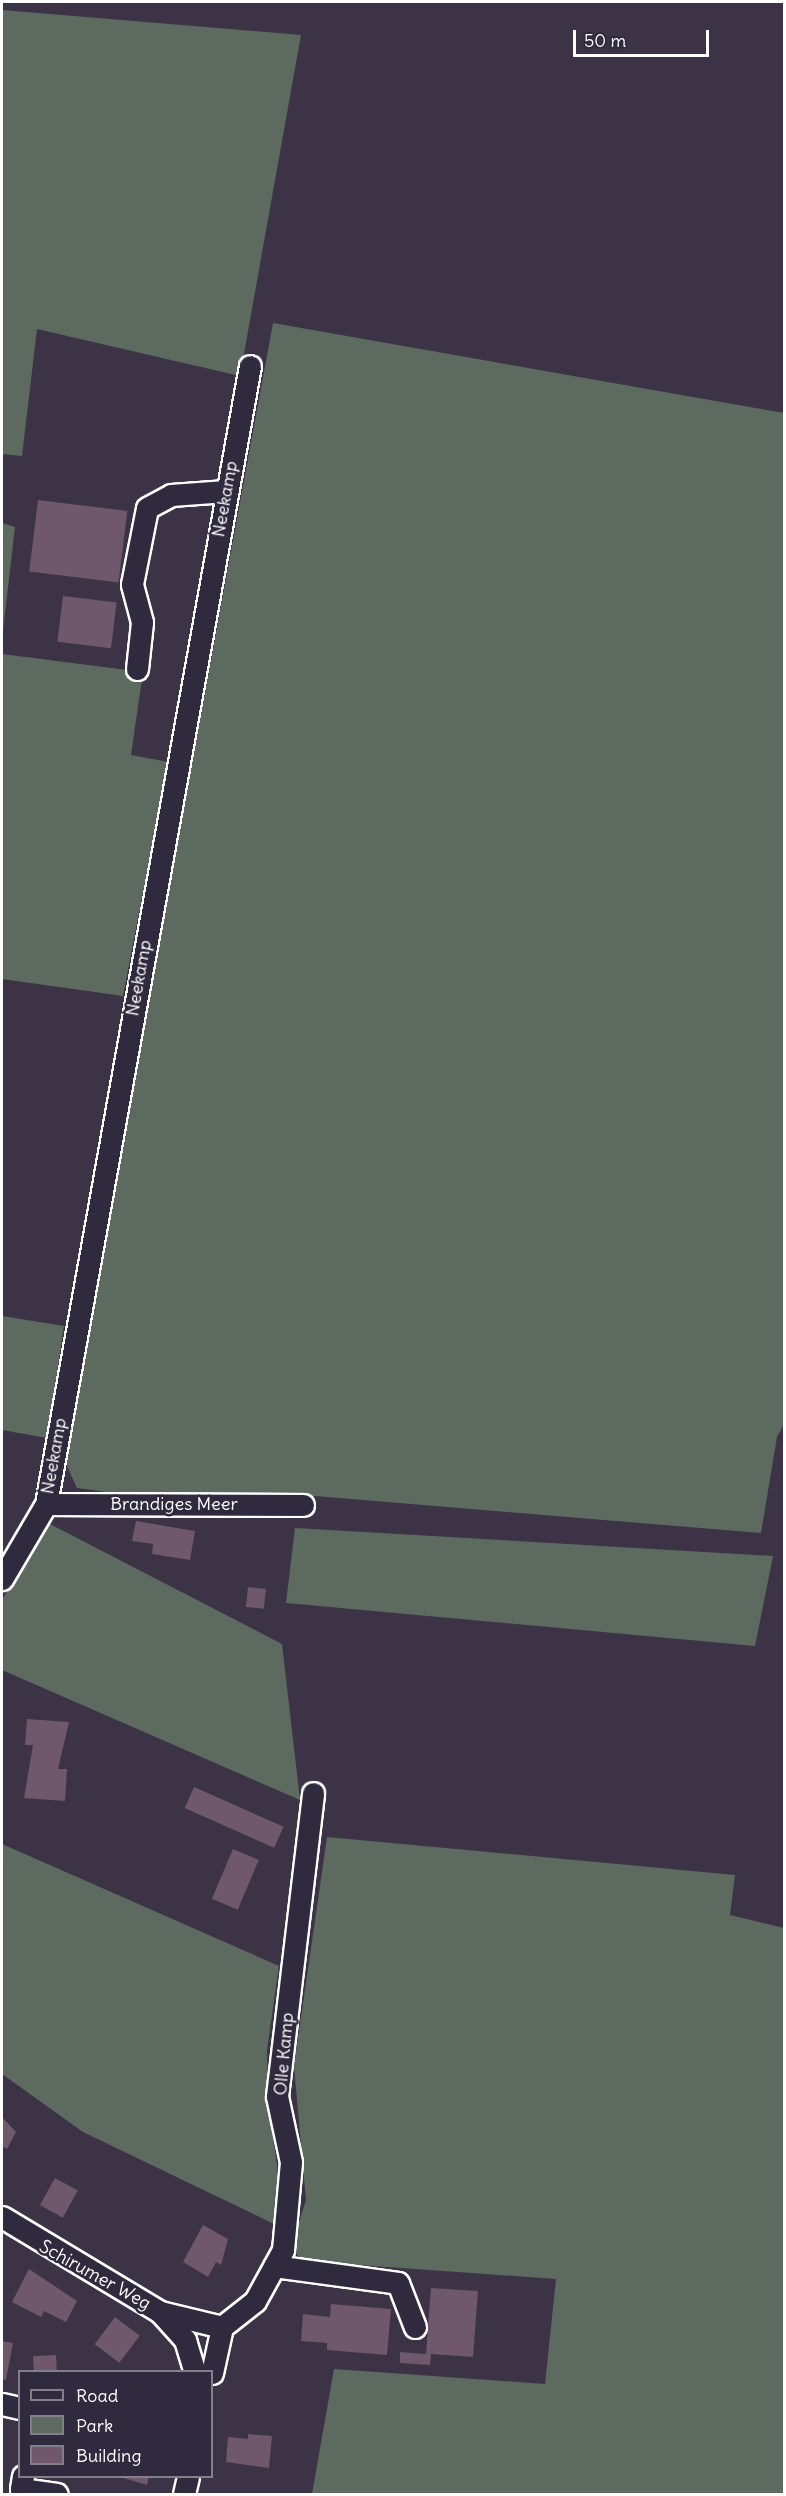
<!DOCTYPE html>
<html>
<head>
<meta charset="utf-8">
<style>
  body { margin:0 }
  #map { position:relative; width:786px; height:2496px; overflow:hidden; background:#3c3346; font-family:Delius,sans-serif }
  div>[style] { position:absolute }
  .green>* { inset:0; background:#5d6a60 }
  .building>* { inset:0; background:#6f586b; transform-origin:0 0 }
  .roads { filter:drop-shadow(2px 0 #fff) drop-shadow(-2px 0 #fff) drop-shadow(0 2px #fff) drop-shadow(0 -2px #fff) }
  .minor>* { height:21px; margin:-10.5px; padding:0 10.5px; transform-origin:10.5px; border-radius:10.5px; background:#2f2a3d }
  span { translate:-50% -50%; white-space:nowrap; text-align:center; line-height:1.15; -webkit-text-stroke:5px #2f2a3d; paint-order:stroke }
  .street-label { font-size:18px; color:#fff }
  .frame { position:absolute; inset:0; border:3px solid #fff; pointer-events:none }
  .legend { position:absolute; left:18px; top:2370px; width:195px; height:108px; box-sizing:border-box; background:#2f2a3d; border:2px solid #827f8b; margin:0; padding:8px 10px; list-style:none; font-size:18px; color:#fff }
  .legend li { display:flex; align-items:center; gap:12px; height:30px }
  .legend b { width:30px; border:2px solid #827f8b }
  .scale { position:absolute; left:573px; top:30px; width:136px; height:27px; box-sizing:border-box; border:3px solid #fff; border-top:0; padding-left:8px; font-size:18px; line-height:21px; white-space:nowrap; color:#fff; -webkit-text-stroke:4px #2f2a3d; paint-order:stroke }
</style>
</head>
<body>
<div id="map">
  <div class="green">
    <i style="clip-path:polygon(2px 10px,301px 35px,240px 376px,37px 329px,22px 456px,2px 454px)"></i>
    <i style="clip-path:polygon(273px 323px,784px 413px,784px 1424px,777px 1437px,761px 1533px,315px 1496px,121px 1494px,77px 1488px,64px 1460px)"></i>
    <i style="clip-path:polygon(2px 523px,15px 527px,2px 639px)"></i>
    <i style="clip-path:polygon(2px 654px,143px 672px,131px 755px,168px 762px,123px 996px,2px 979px)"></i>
    <i style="clip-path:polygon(2px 1316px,64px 1326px,47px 1438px,2px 1430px)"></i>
    <i style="clip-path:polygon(48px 1523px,282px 1644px,300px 1800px,2px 1670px,2px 1600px)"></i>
    <i style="clip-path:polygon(295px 1528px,773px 1556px,755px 1646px,286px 1603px)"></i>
    <i style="clip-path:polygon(327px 1837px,735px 1875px,730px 1915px,784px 1928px,784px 2494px,312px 2494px,334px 2369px,545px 2384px,556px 2279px,302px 2261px,291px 2247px,306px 2200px,294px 2066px)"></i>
    <i style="clip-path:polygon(2px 1844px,279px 1966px,267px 2050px,268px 2104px,280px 2185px,274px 2224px,83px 2132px,2px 2074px)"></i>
  </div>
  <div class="building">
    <i style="left:38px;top:500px;width:90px;height:72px;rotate:7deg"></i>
    <i style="left:63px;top:596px;width:54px;height:46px;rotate:7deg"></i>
    <i style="clip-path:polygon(136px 1521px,195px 1531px,190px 1560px,152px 1554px,153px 1544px,132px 1541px)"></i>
    <i style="left:248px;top:1587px;width:18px;height:20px;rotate:6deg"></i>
    <i style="clip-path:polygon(27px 1719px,69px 1722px,58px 1769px,67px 1769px,65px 1801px,24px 1798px,33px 1745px,25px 1745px)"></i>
    <i style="left:194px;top:1787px;width:98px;height:23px;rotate:24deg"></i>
    <i style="left:233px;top:1849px;width:28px;height:54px;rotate:23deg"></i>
    <i style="clip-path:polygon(2px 2117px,16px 2132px,7px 2149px,2px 2146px)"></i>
    <i style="left:55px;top:2178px;width:26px;height:31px;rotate:29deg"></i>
    <i style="clip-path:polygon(203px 2225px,228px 2239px,221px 2265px,216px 2262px,208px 2277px,183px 2262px)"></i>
    <i style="clip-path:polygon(29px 2269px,77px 2301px,66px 2322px,44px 2311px,41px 2317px,12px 2302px)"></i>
    <i style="clip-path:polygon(431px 2288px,478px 2291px,473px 2357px,431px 2354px,430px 2365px,400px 2363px,400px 2352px,426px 2354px)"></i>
    <i style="clip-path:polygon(331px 2304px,391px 2309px,387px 2355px,327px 2350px,327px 2343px,301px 2341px,303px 2314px,330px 2317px)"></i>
    <i style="left:115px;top:2317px;width:31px;height:34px;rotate:37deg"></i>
    <i style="clip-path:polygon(2px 2341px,13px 2343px,6px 2380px,2px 2379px)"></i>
    <i style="left:56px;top:2355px;width:17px;height:23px;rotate:87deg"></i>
    <i style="clip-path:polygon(248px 2434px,272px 2436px,269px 2468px,226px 2462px,228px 2437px,248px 2439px)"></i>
    <i style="clip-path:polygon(117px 2476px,149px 2476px,147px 2485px)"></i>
  </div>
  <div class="roads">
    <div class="minor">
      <i style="left:137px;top:669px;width:47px;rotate:-83.9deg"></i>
      <i style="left:142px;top:622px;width:39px;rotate:-105deg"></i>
      <i style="left:132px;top:584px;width:77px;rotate:-78.8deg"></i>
      <i style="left:147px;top:508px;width:27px;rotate:-28deg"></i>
      <i style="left:171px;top:495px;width:55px;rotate:-4.2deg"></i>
      <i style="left:46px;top:1504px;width:257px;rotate:0.2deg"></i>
      <i style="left:2px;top:1579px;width:87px;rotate:-59.6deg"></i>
      <i style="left:46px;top:1504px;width:1156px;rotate:-79.84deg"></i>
      <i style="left:2px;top:2217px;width:184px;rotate:31deg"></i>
      <i style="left:160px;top:2312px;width:38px;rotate:48deg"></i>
      <i style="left:185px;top:2340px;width:34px;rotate:73deg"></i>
      <i style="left:274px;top:2266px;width:125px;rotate:7.8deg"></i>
      <i style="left:398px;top:2283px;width:47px;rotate:68.9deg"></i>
      <i style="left:160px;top:2312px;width:64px;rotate:13.6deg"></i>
      <i style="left:212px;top:2373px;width:47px;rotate:-77.7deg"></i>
      <i style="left:222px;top:2327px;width:42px;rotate:-38.2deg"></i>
      <i style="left:255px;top:2301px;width:58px;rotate:-61.2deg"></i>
      <i style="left:283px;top:2250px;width:88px;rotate:-84.8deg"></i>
      <i style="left:291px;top:2162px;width:67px;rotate:-102deg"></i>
      <i style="left:277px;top:2096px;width:305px;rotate:-83.2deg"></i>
      <i style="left:2px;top:2404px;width:18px;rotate:13deg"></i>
      <i style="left:23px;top:2476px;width:13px;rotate:99deg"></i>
      <i style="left:21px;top:2489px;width:36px;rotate:8deg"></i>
      <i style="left:184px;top:2494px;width:18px;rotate:-77deg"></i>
    </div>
  </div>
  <div class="street-label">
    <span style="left:225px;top:499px;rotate:-80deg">Neekamp</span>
    <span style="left:139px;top:978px;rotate:-80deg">Neekamp</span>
    <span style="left:54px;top:1456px;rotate:-80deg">Neekamp</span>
    <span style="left:174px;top:1504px">Brandiges Meer</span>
    <span style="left:284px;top:2054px;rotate:-85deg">Olle Kamp</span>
    <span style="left:95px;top:2275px;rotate:29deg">Schirumer Weg</span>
  </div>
  <div class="frame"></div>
  <ul class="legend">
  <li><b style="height:8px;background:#2f2a3d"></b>Road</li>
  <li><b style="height:16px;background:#5d6a60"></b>Park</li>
  <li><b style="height:16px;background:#6f586b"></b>Building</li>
  </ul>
  <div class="scale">50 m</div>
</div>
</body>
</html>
